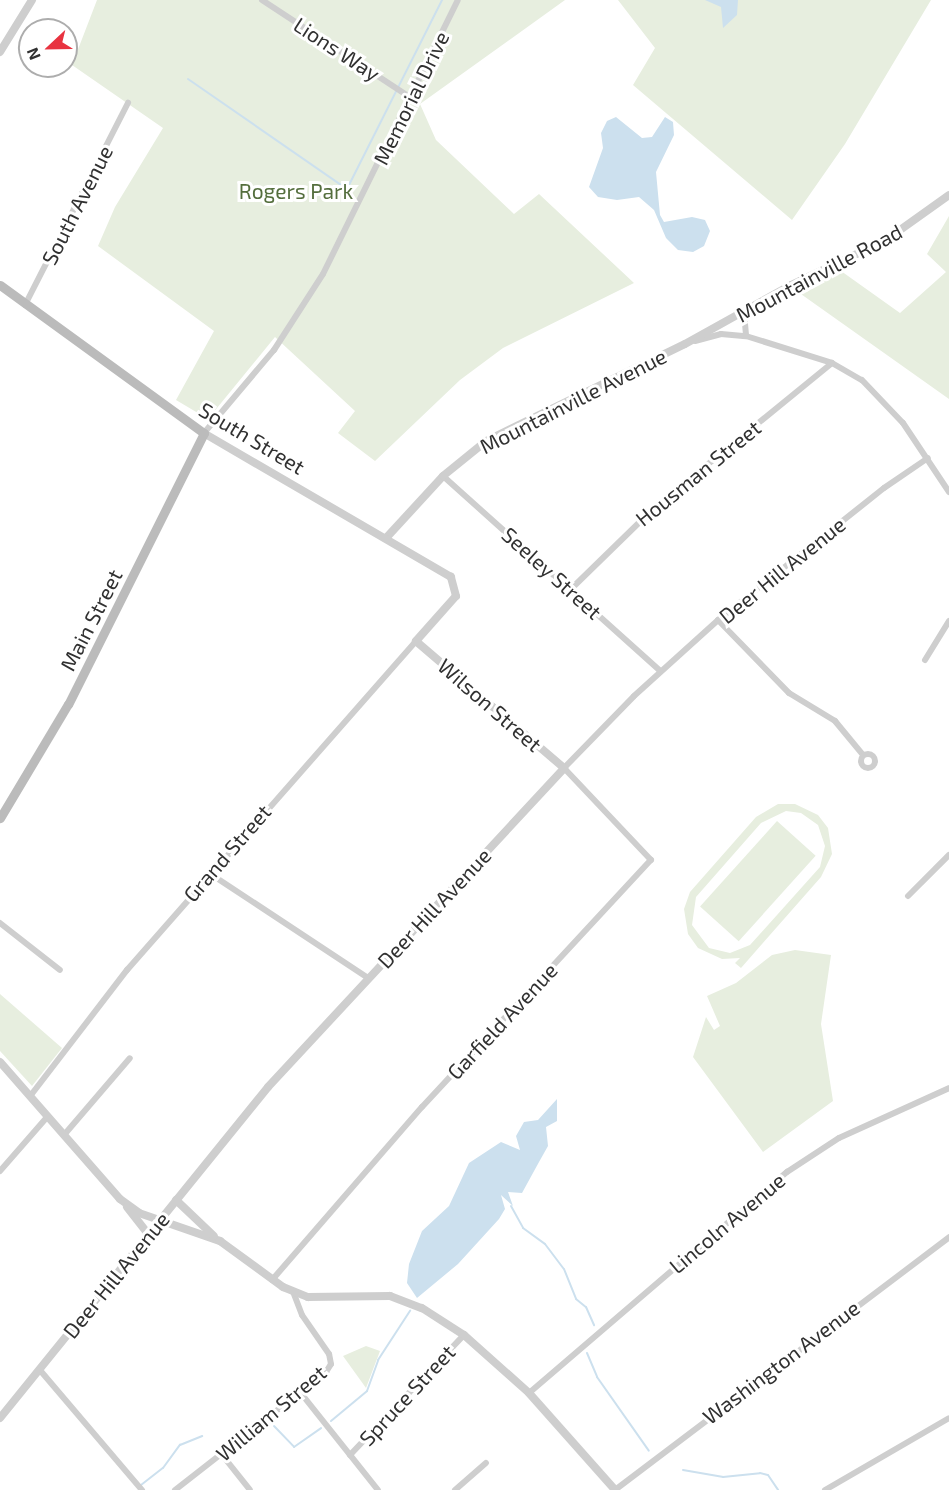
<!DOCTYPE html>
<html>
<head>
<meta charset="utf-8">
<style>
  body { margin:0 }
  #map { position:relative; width:949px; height:1490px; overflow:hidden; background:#fff; font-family:"Exo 2",sans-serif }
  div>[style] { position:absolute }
  .green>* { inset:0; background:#e7eedf; transform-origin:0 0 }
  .water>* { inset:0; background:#cce0ee }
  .stream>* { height:2px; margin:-1px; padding:0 1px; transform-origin:1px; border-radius:1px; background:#cce0ee }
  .minor>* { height:6px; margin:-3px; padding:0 3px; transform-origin:3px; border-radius:3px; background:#cecece }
  .minor>.ring { margin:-3px; padding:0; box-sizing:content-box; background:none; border:6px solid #cecece; border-radius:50% }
  .tertiary>* { height:8px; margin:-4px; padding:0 4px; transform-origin:4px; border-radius:4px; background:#cecece }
  .secondary>* { height:9px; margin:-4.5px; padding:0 4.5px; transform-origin:4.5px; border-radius:4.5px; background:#bbb }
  span { translate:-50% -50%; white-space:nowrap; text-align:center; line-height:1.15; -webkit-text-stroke:6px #fff; paint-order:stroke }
  .street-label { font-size:21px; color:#313131 }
  .park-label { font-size:21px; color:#546e3d }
  .north { position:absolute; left:18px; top:18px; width:60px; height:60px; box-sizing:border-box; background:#fff; border:2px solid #adadad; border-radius:50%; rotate:248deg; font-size:16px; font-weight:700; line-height:24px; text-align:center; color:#313131 }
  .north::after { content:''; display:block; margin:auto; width:21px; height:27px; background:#e83340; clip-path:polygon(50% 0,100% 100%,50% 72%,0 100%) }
</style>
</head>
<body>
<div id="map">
  <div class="green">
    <i style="clip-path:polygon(97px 0,565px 0,420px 104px,436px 140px,514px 214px,539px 194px,634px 283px,503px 348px,460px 380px,375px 461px,338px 433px,355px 411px,275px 337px,208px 419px,176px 400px,214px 331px,98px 246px,115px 207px,163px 128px,72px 65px)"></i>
    <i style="clip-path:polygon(618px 0,931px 0,845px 144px,792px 220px,633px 85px,655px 48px)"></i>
    <i style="clip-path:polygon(949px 216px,949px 399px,791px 287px,834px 266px,900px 313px,946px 272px,927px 254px)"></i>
    <i style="clip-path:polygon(evenodd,778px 804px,795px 804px,818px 815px,828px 828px,832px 854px,821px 877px,741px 968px,735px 963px,740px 958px,722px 959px,698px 948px,688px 934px,684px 909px,690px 892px,756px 817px,778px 804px,786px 811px,801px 813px,818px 825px,825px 846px,820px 867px,750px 945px,730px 953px,709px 948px,692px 925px,696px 897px,761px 823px,786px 811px)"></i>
    <i style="left:777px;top:821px;width:52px;height:115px;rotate:42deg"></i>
    <i style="clip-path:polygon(795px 950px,831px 955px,821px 1024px,833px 1101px,763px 1152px,693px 1057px,706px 1017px,714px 1030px,720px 1026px,707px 996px,736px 983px,772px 955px)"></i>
    <i style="clip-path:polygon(0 994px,62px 1048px,32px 1086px,0 1051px)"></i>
    <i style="clip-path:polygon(366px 1346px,380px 1351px,366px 1388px,343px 1356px)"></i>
  </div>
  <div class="water">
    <i style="clip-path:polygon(705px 0,738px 0,737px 15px,723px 28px,721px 7px)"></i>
    <i style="clip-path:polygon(616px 117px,642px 138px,652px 137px,665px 117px,673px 122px,674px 135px,656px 172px,660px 215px,664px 222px,692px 217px,705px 220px,710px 231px,704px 246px,693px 252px,678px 250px,666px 238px,654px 210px,639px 197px,617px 200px,598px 197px,589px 187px,603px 148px,601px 133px,607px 121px)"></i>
    <i style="clip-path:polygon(557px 1099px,557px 1121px,546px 1127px,548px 1146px,539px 1162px,522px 1193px,508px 1192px,513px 1206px,501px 1195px,505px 1209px,499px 1219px,458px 1264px,417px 1298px,407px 1283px,409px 1264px,422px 1231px,449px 1206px,469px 1163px,501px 1142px,520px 1150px,516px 1136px,524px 1122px,538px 1120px)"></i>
  </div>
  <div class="stream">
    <i style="left:188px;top:79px;width:193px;rotate:34.7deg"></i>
    <i style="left:347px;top:189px;width:212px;rotate:-63.3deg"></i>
    <i style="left:511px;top:1206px;width:25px;rotate:61deg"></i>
    <i style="left:523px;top:1228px;width:27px;rotate:36deg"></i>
    <i style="left:545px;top:1244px;width:31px;rotate:53deg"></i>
    <i style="left:564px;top:1269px;width:32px;rotate:68deg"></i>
    <i style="left:576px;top:1299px;width:13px;rotate:39deg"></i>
    <i style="left:586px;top:1307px;width:20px;rotate:66deg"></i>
    <i style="left:587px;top:1353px;width:26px;rotate:67deg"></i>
    <i style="left:597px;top:1377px;width:90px;rotate:54.9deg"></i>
    <i style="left:331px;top:1421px;width:47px;rotate:-39.8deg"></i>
    <i style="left:367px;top:1391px;width:33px;rotate:-70deg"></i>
    <i style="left:378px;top:1360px;width:59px;rotate:-56.9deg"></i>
    <i style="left:274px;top:1426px;width:29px;rotate:46deg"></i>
    <i style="left:294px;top:1447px;width:33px;rotate:-35deg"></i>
    <i style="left:683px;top:1470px;width:41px;rotate:9.9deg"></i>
    <i style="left:723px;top:1477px;width:37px;rotate:-6deg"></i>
    <i style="left:760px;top:1473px;width:8px;rotate:14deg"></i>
    <i style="left:768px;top:1475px;width:18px;rotate:56deg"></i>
    <i style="left:141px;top:1485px;width:28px;rotate:-38deg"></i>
    <i style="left:163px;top:1468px;width:29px;rotate:-54deg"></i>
    <i style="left:180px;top:1445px;width:24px;rotate:-22deg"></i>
  </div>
  <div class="minor">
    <i style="left:262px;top:0;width:178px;rotate:33.3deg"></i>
    <i style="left:25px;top:305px;width:227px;rotate:-63deg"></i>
    <i style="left:744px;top:312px;width:24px;rotate:85deg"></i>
    <i style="left:695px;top:341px;width:27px;rotate:-15deg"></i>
    <i style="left:721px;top:334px;width:25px;rotate:5deg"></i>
    <i style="left:746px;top:336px;width:90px;rotate:17.4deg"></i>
    <i style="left:832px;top:363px;width:34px;rotate:30deg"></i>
    <i style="left:862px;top:380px;width:59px;rotate:46.4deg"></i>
    <i style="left:903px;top:423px;width:83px;rotate:56.3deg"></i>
    <i style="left:204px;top:433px;width:109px;rotate:-49.9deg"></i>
    <i style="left:274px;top:350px;width:90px;rotate:-57.2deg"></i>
    <i style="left:323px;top:274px;width:305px;rotate:-63.8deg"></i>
    <i style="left:443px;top:476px;width:292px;rotate:41.9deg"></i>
    <i style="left:570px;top:590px;width:116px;rotate:-44.3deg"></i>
    <i style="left:653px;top:509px;width:231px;rotate:-39.2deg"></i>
    <i style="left:718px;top:620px;width:102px;rotate:45.8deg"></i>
    <i style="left:789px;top:693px;width:54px;rotate:31.3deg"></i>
    <i style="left:835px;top:721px;width:44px;rotate:50.5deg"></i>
    <i style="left:925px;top:660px;width:46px;rotate:-58.4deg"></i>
    <i class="ring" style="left:861px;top:754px;width:8px;height:8px"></i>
    <i style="left:209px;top:873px;width:191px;rotate:33.4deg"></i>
    <i style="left:908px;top:896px;width:58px;rotate:-45deg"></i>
    <i style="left:0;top:923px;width:76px;rotate:38.1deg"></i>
    <i style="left:31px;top:1095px;width:158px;rotate:-52.5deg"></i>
    <i style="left:127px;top:970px;width:438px;rotate:-48.7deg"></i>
    <i style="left:64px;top:1135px;width:101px;rotate:-49.4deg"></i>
    <i style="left:0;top:1171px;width:73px;rotate:-48.9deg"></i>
    <i style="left:272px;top:1280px;width:229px;rotate:-49.1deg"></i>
    <i style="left:422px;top:1107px;width:337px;rotate:-47.2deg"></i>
    <i style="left:651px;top:860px;width:127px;rotate:-133.4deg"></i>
    <i style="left:564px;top:768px;width:100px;rotate:-45.8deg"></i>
    <i style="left:634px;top:696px;width:113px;rotate:-42.1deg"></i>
    <i style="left:718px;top:620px;width:212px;rotate:-38.5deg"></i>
    <i style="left:884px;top:488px;width:53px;rotate:-34.3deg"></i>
    <i style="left:39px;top:1369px;width:159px;rotate:49.6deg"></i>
    <i style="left:300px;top:1392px;width:125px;rotate:51.5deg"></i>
    <i style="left:529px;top:1393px;width:340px;rotate:-40.6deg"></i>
    <i style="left:787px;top:1172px;width:62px;rotate:-33.2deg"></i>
    <i style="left:839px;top:1138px;width:121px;rotate:-24.4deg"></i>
    <i style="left:350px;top:1455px;width:166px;rotate:-46.5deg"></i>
    <i style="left:223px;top:1456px;width:43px;rotate:51.5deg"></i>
    <i style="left:175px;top:1490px;width:192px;rotate:-38deg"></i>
    <i style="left:326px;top:1372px;width:9px;rotate:-58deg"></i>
    <i style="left:331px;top:1364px;width:10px;rotate:-101deg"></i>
    <i style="left:329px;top:1354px;width:47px;rotate:-124.7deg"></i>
    <i style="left:302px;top:1315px;width:25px;rotate:-111deg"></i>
    <i style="left:455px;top:1490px;width:41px;rotate:-41.1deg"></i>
    <i style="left:615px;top:1490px;width:419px;rotate:-37.1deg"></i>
    <i style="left:825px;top:1490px;width:143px;rotate:-30.1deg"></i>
  </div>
  <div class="tertiary">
    <i style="left:0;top:52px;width:61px;rotate:-58.4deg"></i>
    <i style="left:387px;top:537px;width:83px;rotate:-47.4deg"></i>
    <i style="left:443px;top:476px;width:55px;rotate:-39.1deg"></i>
    <i style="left:486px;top:441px;width:221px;rotate:-26deg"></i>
    <i style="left:685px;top:344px;width:121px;rotate:-29.1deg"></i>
    <i style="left:791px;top:285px;width:105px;rotate:-25.3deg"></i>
    <i style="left:886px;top:240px;width:77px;rotate:-35.5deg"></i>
    <i style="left:0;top:1062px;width:182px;rotate:48.8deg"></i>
    <i style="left:120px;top:1199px;width:24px;rotate:36deg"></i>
    <i style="left:139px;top:1213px;width:86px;rotate:19.1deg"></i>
    <i style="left:220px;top:1241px;width:78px;rotate:36.1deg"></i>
    <i style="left:283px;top:1287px;width:27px;rotate:22deg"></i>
    <i style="left:308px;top:1297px;width:82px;rotate:-0.7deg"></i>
    <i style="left:390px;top:1296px;width:34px;rotate:21deg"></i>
    <i style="left:422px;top:1308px;width:50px;rotate:32.7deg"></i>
    <i style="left:464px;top:1335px;width:87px;rotate:41.7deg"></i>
    <i style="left:529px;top:1393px;width:130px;rotate:48.4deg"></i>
    <i style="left:176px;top:1200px;width:52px;rotate:43.5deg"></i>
    <i style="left:127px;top:1207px;width:34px;rotate:52deg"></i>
    <i style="left:0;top:1418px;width:426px;rotate:-51deg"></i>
    <i style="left:268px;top:1087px;width:435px;rotate:-47.1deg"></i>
    <i style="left:564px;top:768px;width:195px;rotate:-139.4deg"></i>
    <i style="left:416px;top:641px;width:60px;rotate:-48.4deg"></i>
    <i style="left:456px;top:596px;width:20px;rotate:-105deg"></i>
    <i style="left:451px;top:577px;width:286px;rotate:-149.8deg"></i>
  </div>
  <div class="secondary">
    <i style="left:0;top:285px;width:252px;rotate:36deg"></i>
    <i style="left:204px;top:433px;width:303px;rotate:116.6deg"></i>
    <i style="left:68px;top:704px;width:133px;rotate:120.8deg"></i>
  </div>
  <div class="street-label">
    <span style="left:337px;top:49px;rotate:33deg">Lions Way</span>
    <span style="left:411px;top:98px;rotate:-64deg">Memorial Drive</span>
    <span style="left:77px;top:205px;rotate:-63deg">South Avenue</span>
    <span style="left:819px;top:273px;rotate:-28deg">Mountainville Road</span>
    <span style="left:573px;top:401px;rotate:-27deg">Mountainville Avenue</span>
    <span style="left:252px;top:438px;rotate:31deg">South Street</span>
    <span style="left:698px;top:473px;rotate:-39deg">Housman Street</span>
    <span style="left:782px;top:570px;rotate:-39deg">Deer Hill Avenue</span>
    <span style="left:552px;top:573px;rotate:42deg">Seeley Street</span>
    <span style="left:91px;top:620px;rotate:-63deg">Main Street</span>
    <span style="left:490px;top:705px;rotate:41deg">Wilson Street</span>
    <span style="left:227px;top:853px;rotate:-49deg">Grand Street</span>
    <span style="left:434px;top:908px;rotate:-47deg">Deer Hill Avenue</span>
    <span style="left:502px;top:1021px;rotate:-47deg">Garfield Avenue</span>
    <span style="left:727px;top:1223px;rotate:-40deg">Lincoln Avenue</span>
    <span style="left:116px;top:1275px;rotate:-51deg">Deer Hill Avenue</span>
    <span style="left:781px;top:1362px;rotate:-37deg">Washington Avenue</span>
    <span style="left:407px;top:1395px;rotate:-47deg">Spruce Street</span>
    <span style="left:271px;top:1413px;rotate:-40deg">William Street</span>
  </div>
  <div class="park-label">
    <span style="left:296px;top:191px">Rogers Park</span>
  </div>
  <div class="north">N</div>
</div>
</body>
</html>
